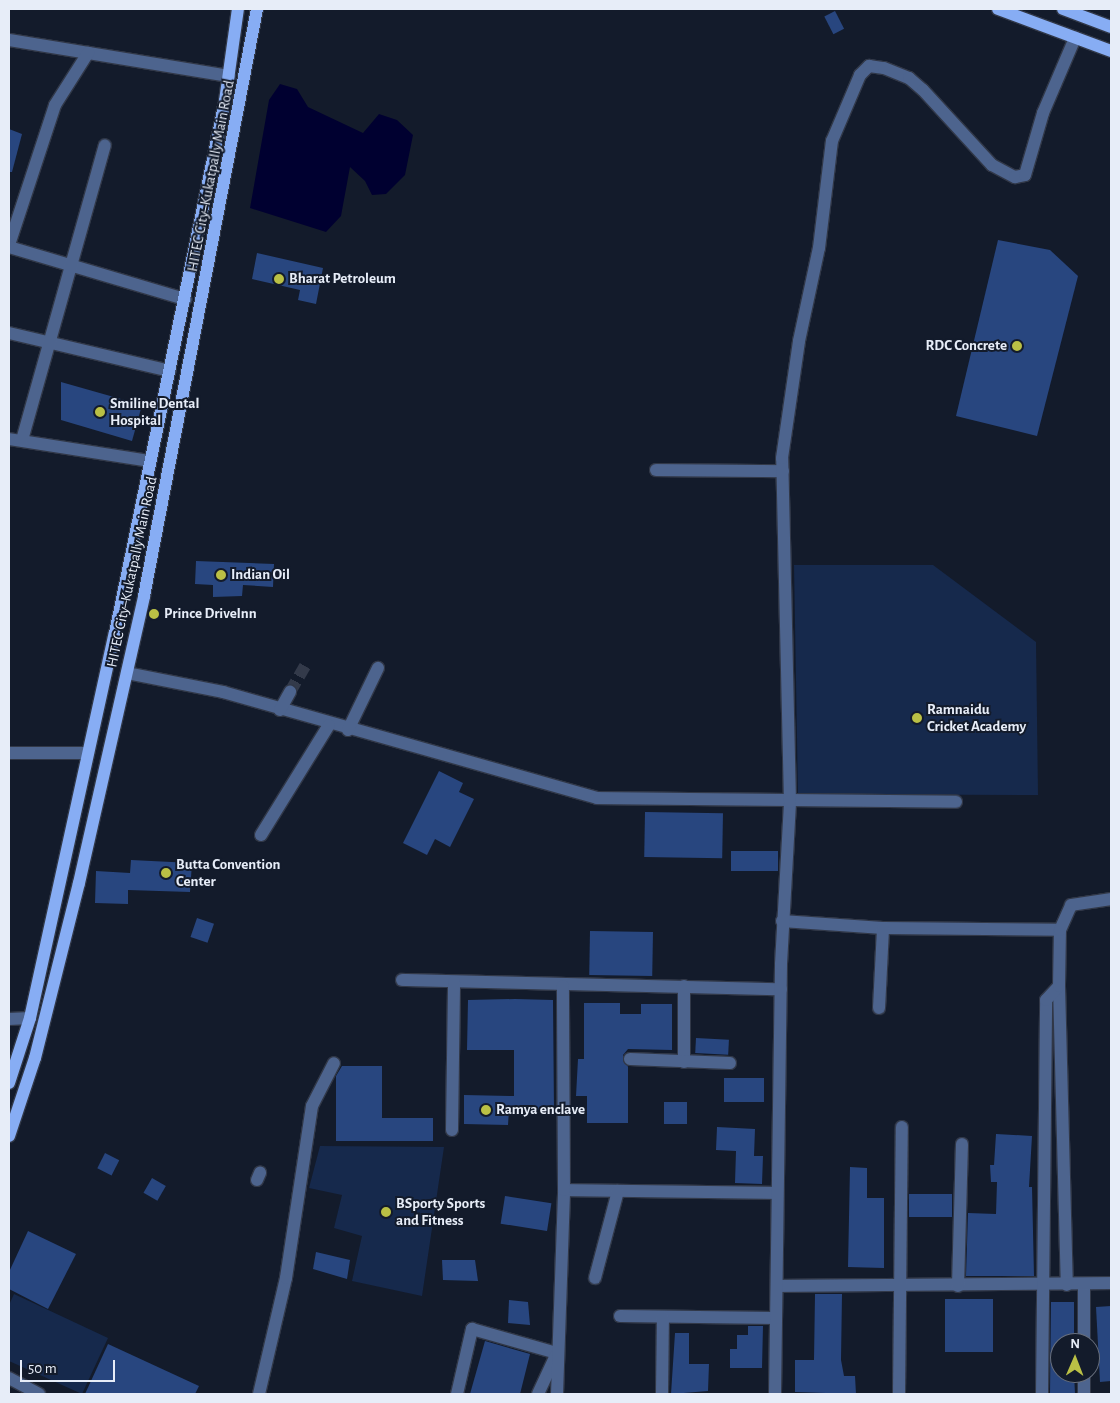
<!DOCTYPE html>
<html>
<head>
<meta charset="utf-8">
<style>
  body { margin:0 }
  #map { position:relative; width:1120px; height:1403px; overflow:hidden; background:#131b2b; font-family:"Alegreya Sans",sans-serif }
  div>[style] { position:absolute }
  .green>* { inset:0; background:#16294c }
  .water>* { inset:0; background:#000030 }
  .building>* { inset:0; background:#28467f; transform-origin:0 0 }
  .minor-tunnel>* { height:12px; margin-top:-6px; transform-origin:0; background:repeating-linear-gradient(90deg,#333a4a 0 12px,transparent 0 18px) }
  .roads { filter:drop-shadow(1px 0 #313848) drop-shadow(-1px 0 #313848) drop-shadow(0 1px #313848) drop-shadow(0 -1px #313848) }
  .minor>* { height:12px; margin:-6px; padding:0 6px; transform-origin:6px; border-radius:6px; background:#4d648e }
  .major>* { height:12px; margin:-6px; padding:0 6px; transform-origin:6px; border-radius:6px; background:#87adf4 }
  .dots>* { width:14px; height:14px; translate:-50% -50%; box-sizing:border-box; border:2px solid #131b2b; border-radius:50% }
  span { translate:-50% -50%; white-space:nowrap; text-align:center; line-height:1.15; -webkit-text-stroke:4px #131b2b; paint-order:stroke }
  .street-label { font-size:15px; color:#e7edf8 }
  .poi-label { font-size:15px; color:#e7edf8; font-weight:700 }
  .left { translate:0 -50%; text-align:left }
  .right { translate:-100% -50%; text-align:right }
  .frame { position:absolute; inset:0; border:10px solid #e7edf8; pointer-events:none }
  .north { position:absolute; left:1050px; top:1333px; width:50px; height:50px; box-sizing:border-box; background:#131b2b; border:1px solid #686f7d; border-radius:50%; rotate:1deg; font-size:14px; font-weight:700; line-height:20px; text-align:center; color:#e7edf8 }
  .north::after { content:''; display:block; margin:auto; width:18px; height:22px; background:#bac045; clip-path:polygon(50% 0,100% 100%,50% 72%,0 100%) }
  .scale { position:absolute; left:20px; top:1360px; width:95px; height:22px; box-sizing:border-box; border:2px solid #e7edf8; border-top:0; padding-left:6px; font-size:15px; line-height:18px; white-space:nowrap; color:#e7edf8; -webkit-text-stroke:4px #131b2b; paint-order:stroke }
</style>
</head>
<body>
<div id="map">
  <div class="green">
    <i style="clip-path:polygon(794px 565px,933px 565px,1036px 642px,1038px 795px,798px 794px)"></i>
    <i style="clip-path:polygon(320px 1146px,444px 1147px,422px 1296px,352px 1281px,362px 1236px,334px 1228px,342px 1195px,309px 1188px)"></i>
    <i style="clip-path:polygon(14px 1294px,108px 1338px,82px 1394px,9px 1361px,9px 1305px)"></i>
  </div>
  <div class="water">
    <i style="clip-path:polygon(280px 84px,297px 89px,308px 107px,363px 133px,379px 114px,397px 120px,413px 135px,405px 175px,386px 194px,372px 195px,365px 181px,350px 167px,341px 216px,326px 232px,250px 208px,269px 100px)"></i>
  </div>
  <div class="building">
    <i style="left:835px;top:11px;width:20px;height:12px;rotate:63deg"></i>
    <i style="clip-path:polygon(9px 129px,22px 134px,12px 172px,9px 172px)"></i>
    <i style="clip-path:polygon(998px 240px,1050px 250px,1078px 276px,1037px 436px,956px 416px)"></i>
    <i style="clip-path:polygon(257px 253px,323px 268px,316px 304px,298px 300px,300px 290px,252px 279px)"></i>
    <i style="clip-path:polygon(61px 382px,142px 405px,132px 441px,61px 420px)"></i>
    <i style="clip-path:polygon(196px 561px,274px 564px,273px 587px,243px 585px,242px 596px,213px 597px,213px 585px,195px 584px)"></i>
    <i style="clip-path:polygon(439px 771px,463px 783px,459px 792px,474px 799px,450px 847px,435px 839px,427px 855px,403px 843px)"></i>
    <i style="left:645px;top:812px;width:78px;height:45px;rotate:1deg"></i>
    <i style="left:731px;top:851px;width:47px;height:20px"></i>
    <i style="clip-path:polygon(131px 860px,192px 863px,190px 892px,128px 890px,128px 904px,95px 903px,96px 871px,130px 873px)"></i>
    <i style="left:197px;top:918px;width:18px;height:20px;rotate:19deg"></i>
    <i style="left:590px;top:931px;width:63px;height:44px;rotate:1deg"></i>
    <i style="clip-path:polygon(515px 999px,553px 1000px,554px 1110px,509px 1110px,508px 1125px,464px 1124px,464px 1095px,514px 1096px,514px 1050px,467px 1050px,468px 1000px)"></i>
    <i style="clip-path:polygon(584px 1003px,620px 1003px,620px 1014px,641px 1014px,641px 1004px,672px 1004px,672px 1050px,628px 1049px,623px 1055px,628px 1067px,628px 1123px,587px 1123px,587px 1096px,576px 1096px,578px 1059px,584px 1059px)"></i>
    <i style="left:696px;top:1038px;width:33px;height:15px;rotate:3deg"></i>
    <i style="clip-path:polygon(342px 1066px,382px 1066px,382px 1118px,433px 1118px,433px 1141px,336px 1141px,336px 1076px)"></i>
    <i style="left:724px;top:1078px;width:40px;height:24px"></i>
    <i style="left:664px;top:1102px;width:23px;height:22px"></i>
    <i style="clip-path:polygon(717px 1127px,755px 1129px,754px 1156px,763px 1156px,762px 1184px,735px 1183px,736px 1151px,716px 1150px)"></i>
    <i style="clip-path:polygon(996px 1134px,1032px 1136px,1029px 1187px,1032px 1187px,1034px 1276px,966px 1276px,968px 1213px,996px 1214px,997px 1182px,991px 1182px,990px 1165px,994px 1165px)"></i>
    <i style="left:105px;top:1153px;width:16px;height:17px;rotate:27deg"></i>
    <i style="clip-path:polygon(850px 1167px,867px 1168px,867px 1198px,884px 1198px,884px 1268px,848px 1267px)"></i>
    <i style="left:152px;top:1178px;width:16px;height:17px;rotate:30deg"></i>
    <i style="left:909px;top:1194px;width:43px;height:23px"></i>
    <i style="left:505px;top:1196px;width:47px;height:28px;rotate:9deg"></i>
    <i style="clip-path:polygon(28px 1231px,76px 1254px,48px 1309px,9px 1289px,9px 1272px)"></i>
    <i style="clip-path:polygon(316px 1252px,350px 1260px,347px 1279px,313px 1269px)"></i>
    <i style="clip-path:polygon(442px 1260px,475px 1260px,478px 1281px,443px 1280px)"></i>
    <i style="clip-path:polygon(815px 1294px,842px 1294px,841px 1360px,844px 1376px,855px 1376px,856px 1394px,795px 1392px,795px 1360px,814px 1360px)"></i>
    <i style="left:945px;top:1299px;width:48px;height:53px"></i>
    <i style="clip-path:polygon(509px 1300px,528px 1302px,530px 1325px,508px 1323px)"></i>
    <i style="clip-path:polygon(1051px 1302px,1074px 1302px,1074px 1343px,1060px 1343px,1060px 1373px,1074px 1373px,1075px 1394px,1050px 1394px)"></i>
    <i style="clip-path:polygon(1111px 1306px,1111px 1381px,1100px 1382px,1096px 1307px)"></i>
    <i style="clip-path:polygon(748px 1326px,763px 1326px,762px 1368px,730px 1368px,730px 1349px,737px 1349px,737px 1335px,748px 1335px)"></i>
    <i style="clip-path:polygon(675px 1333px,689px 1333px,689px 1364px,709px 1364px,708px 1391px,671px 1394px)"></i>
    <i style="clip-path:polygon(485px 1341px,530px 1354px,520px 1394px,470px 1394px)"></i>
    <i style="clip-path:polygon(108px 1344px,199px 1386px,195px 1394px,85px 1394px)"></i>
  </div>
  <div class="minor-tunnel">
    <i style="left:290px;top:692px;width:30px;rotate:-60deg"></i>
  </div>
  <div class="roads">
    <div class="minor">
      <i style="left:9px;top:40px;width:223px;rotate:9.3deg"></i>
      <i style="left:9px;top:245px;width:147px;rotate:-71.8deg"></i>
      <i style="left:55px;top:105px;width:62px;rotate:-57.6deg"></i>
      <i style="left:9px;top:247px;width:184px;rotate:16.5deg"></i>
      <i style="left:9px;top:333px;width:165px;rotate:13.3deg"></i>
      <i style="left:9px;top:439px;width:142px;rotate:8.9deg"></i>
      <i style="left:22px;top:440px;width:306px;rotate:-74.3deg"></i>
      <i style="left:656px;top:470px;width:127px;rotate:0.5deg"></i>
      <i style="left:127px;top:673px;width:98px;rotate:11.2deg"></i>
      <i style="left:223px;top:692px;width:389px;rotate:15.8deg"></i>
      <i style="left:597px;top:798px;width:359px;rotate:0.6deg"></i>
      <i style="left:280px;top:710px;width:21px;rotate:-61deg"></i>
      <i style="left:348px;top:730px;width:69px;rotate:-64.2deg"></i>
      <i style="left:9px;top:753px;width:79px"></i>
      <i style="left:261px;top:835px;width:129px;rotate:-58.3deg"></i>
      <i style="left:782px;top:921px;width:101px;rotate:4deg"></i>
      <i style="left:883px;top:928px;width:177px;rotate:0.6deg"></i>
      <i style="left:402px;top:980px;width:379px;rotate:1.4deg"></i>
      <i style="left:684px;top:986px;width:76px;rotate:90deg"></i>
      <i style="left:1059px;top:986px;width:299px;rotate:88.5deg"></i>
      <i style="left:879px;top:1008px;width:80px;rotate:-87.1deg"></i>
      <i style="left:9px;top:1019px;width:21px;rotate:-3deg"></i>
      <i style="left:630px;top:1059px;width:100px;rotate:2.3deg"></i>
      <i style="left:452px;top:1130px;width:148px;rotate:-89.2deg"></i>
      <i style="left:257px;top:1180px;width:8px;rotate:-67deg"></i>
      <i style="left:564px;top:1190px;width:212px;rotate:0.8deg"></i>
      <i style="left:595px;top:1278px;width:90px;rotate:-75.2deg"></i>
      <i style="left:1084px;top:1285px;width:58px;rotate:90deg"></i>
      <i style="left:777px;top:1286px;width:334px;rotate:-0.5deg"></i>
      <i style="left:958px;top:1286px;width:142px;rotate:-88.4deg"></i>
      <i style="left:620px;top:1316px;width:156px;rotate:0.7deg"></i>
      <i style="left:1084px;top:1373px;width:21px;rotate:90deg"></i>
      <i style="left:9px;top:1378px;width:34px;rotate:28deg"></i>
      <i style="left:259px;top:1394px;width:119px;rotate:-76.9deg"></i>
      <i style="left:286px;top:1278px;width:174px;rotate:-81.4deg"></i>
      <i style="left:312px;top:1106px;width:48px;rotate:-62.9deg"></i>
      <i style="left:457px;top:1394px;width:67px;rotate:-77deg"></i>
      <i style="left:472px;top:1329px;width:88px;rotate:15.8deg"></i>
      <i style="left:557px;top:1353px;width:45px;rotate:114.9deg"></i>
      <i style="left:557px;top:1394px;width:204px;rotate:-88deg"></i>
      <i style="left:564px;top:1190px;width:204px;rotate:-90.3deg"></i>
      <i style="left:662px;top:1394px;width:77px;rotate:-89.3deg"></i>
      <i style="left:775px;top:1394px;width:430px;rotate:-89.2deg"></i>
      <i style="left:781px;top:964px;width:162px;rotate:-86.8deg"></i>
      <i style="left:790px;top:802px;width:344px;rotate:-91.3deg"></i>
      <i style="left:782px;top:458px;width:118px;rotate:-81.7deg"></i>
      <i style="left:799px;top:341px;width:95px;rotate:-77.9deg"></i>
      <i style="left:819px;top:248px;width:108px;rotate:-83.1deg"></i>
      <i style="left:832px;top:141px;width:72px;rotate:-67deg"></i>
      <i style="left:860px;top:75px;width:13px;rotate:-45deg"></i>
      <i style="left:869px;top:66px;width:15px;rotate:8deg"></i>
      <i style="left:884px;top:68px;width:27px;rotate:22deg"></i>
      <i style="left:909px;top:78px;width:18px;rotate:41deg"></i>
      <i style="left:923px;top:90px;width:102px;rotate:47.4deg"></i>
      <i style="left:992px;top:165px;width:26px;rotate:28deg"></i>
      <i style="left:1015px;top:177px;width:10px;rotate:-11deg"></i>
      <i style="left:1025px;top:175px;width:65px;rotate:-73.8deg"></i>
      <i style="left:1043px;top:113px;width:82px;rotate:-66.9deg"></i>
      <i style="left:899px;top:1394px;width:267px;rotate:-89.4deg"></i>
      <i style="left:1042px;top:1394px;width:394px;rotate:-89.4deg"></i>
      <i style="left:1046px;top:1000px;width:19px;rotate:-47deg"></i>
      <i style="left:1059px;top:986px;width:56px;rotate:-89deg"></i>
      <i style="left:1060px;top:930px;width:27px;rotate:-66deg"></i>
      <i style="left:1071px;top:905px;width:40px;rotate:-8.5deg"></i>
    </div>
    <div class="major">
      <i style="left:998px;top:9px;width:121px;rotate:20.4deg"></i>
      <i style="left:1063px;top:9px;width:51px;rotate:20.6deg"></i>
      <i style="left:9px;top:1083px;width:68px;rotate:-72.1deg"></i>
      <i style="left:30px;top:1018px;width:394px;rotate:-77.6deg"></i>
      <i style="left:115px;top:633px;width:543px;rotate:-78.32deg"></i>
      <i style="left:225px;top:101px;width:93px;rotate:-82deg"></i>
      <i style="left:9px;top:1136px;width:82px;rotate:-71.6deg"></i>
      <i style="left:35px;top:1058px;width:180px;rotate:-75.9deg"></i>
      <i style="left:79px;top:883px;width:294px;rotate:-77.2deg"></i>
      <i style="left:144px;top:596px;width:598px;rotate:-79.1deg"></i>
    </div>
  </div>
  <div class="dots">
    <i style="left:279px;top:279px;background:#bac045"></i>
    <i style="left:1017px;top:346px;background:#bac045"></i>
    <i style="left:100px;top:412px;background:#bac045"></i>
    <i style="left:221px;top:575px;background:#bac045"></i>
    <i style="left:154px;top:614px;background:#bac045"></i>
    <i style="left:917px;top:718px;background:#bac045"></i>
    <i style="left:166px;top:873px;background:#bac045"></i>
    <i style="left:486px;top:1110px;background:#bac045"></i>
    <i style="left:386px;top:1212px;background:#bac045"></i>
  </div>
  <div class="street-label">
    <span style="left:211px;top:176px;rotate:-79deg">HITEC City–Kukatpally Main Road</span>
    <span style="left:132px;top:572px;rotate:-78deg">HITEC City–Kukatpally Main Road</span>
  </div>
  <div class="poi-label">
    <span class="left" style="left:289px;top:279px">Bharat Petroleum</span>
    <span class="right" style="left:1007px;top:346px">RDC Concrete</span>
    <span class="left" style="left:110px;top:412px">Smiline Dental<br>Hospital</span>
    <span class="left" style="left:231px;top:575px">Indian Oil</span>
    <span class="left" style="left:164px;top:614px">Prince DriveInn</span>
    <span class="left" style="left:927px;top:718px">Ramnaidu<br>Cricket Academy</span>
    <span class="left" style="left:176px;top:873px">Butta Convention<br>Center</span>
    <span class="left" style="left:496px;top:1110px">Ramya enclave</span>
    <span class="left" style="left:396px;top:1212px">BSporty Sports<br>and Fitness</span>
  </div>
  <div class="frame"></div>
  <div class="north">N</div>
  <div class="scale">50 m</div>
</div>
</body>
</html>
